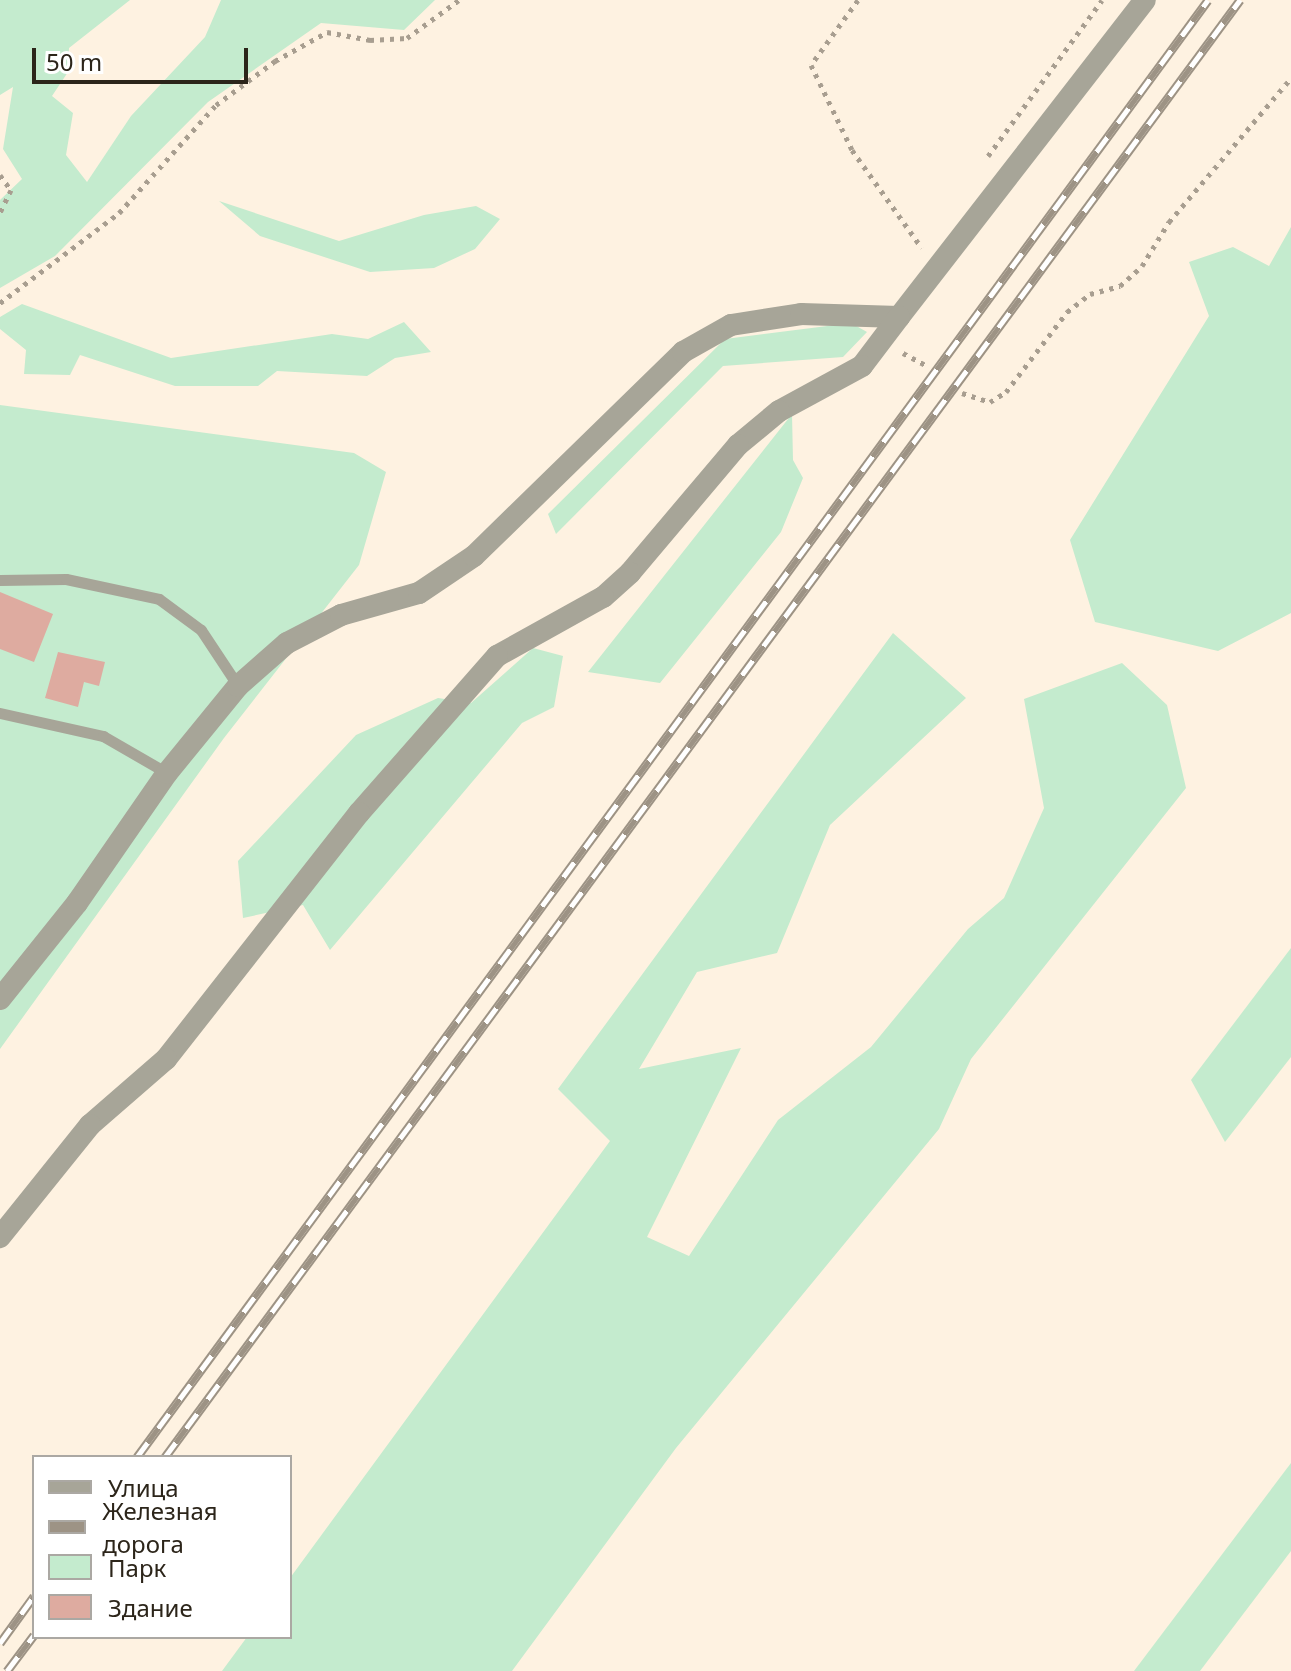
<!DOCTYPE html>
<html>
<head>
<meta charset="utf-8">
<style>
  body { margin:0 }
  #map { position:relative; width:1291px; height:1671px; overflow:hidden; background:#fef2e1; font-family:"Noto Sans",sans-serif }
  div>[style] { position:absolute }
  .green>* { inset:0; background:#c4ebce }
  .building>* { inset:0; background:#deaba0 }
  .path>* { height:5px; margin-top:-2.5px; transform-origin:0; background:repeating-linear-gradient(90deg,#a89e90 0 4px,transparent 0 10px) }
  .service>* { height:11px; margin:-5.5px; padding:0 5.5px; transform-origin:5.5px; border-radius:5.5px; background:#a7a598 }
  .minor>* { height:22px; margin:-11px; padding:0 11px; transform-origin:11px; border-radius:11px; background:#a7a598 }
  .rail>* { height:9px; margin-top:-4.5px; transform-origin:0; background:repeating-linear-gradient(90deg,#fff 0 18px,#9d9385 0 36px); box-sizing:border-box; border-block:2px solid #9d9385 }
  span { translate:-50% -50%; white-space:nowrap; text-align:center; line-height:1.15; -webkit-text-stroke:6px #fff; paint-order:stroke }
  .legend { position:absolute; left:32px; top:1455px; width:260px; height:184px; box-sizing:border-box; background:#fff; border:2px solid #aba8a3; margin:0; padding:10px 14px; list-style:none; font-size:24px; color:#2c251a }
  .legend li { display:flex; align-items:center; gap:16px; height:40px }
  .legend b { width:40px; border:2px solid #aba8a3 }
  .scale { position:absolute; left:32px; top:48px; width:216px; height:36px; box-sizing:border-box; border:4px solid #2c251a; border-top:0; padding-left:10px; font-size:24px; line-height:28px; white-space:nowrap; color:#2c251a; -webkit-text-stroke:6px #fff; paint-order:stroke }
</style>
</head>
<body>
<div id="map">
  <div class="green">
    <i style="clip-path:polygon(0 0,130px 0,69px 48px,68px 72px,52px 96px,73px 113px,66px 155px,87px 182px,131px 116px,205px 37px,221px 0,435px 0,404px 30px,321px 23px,208px 102px,55px 256px,0 288px,0 200px,22px 179px,3px 149px,13px 87px,0 95px)"></i>
    <i style="clip-path:polygon(219px 201px,339px 241px,424px 215px,476px 206px,500px 219px,475px 249px,434px 268px,370px 272px,260px 236px)"></i>
    <i style="clip-path:polygon(1291px 227px,1291px 613px,1218px 651px,1095px 622px,1070px 540px,1209px 316px,1189px 262px,1233px 247px,1269px 266px)"></i>
    <i style="clip-path:polygon(22px 304px,171px 358px,332px 334px,368px 339px,404px 322px,431px 352px,395px 358px,367px 376px,277px 371px,258px 386px,175px 386px,80px 355px,70px 375px,24px 374px,26px 350px,0 329px,0 317px)"></i>
    <i style="clip-path:polygon(851px 323px,867px 332px,843px 357px,723px 366px,556px 534px,548px 514px,725px 339px)"></i>
    <i style="clip-path:polygon(0 405px,354px 453px,386px 472px,359px 565px,224px 738px,0 1049px)"></i>
    <i style="clip-path:polygon(792px 414px,793px 460px,803px 478px,781px 532px,660px 683px,588px 672px)"></i>
    <i style="clip-path:polygon(893px 633px,966px 698px,830px 825px,777px 953px,697px 972px,639px 1069px,741px 1048px,647px 1237px,689px 1256px,778px 1120px,871px 1047px,968px 929px,1004px 898px,1044px 808px,1024px 699px,1122px 663px,1167px 705px,1186px 788px,971px 1059px,939px 1129px,676px 1448px,512px 1671px,222px 1671px,247px 1637px,290px 1637px,290px 1578px,610px 1141px,558px 1089px)"></i>
    <i style="clip-path:polygon(533px 648px,563px 656px,554px 707px,522px 723px,330px 950px,303px 905px,243px 918px,238px 861px,356px 735px,438px 698px,471px 703px)"></i>
    <i style="clip-path:polygon(1291px 948px,1291px 1057px,1225px 1142px,1191px 1080px)"></i>
    <i style="clip-path:polygon(1291px 1463px,1291px 1551px,1200px 1671px,1134px 1671px)"></i>
  </div>
  <div class="building">
    <i style="clip-path:polygon(0 592px,53px 614px,34px 662px,0 649px)"></i>
    <i style="clip-path:polygon(58px 652px,105px 662px,99px 686px,84px 682px,78px 707px,45px 698px)"></i>
  </div>
  <div class="path">
    <i style="left:858px;top:0;width:80px;rotate:125.9deg"></i>
    <i style="left:811px;top:65px;width:94px;rotate:64.2deg"></i>
    <i style="left:852px;top:150px;width:120px;rotate:54.5deg"></i>
    <i style="left:988px;top:156px;width:193px;rotate:-53.8deg"></i>
    <i style="left:0;top:175px;width:19px;rotate:54deg"></i>
    <i style="left:11px;top:190px;width:25px;rotate:116deg"></i>
    <i style="left:0;top:303px;width:149px;rotate:-37.1deg"></i>
    <i style="left:119px;top:213px;width:145px;rotate:-48.1deg"></i>
    <i style="left:216px;top:105px;width:74px;rotate:-36.7deg"></i>
    <i style="left:275px;top:61px;width:60px;rotate:-29.1deg"></i>
    <i style="left:327px;top:32px;width:44px;rotate:10.5deg"></i>
    <i style="left:370px;top:40px;width:37px;rotate:-3deg"></i>
    <i style="left:407px;top:38px;width:64px;rotate:-36.2deg"></i>
    <i style="left:903px;top:353px;width:27px;rotate:28deg"></i>
    <i style="left:962px;top:393px;width:29px;rotate:18deg"></i>
    <i style="left:990px;top:402px;width:19px;rotate:-32deg"></i>
    <i style="left:1006px;top:392px;width:101px;rotate:-52.7deg"></i>
    <i style="left:1067px;top:312px;width:29px;rotate:-38deg"></i>
    <i style="left:1090px;top:294px;width:31px;rotate:-15deg"></i>
    <i style="left:1120px;top:286px;width:30px;rotate:-42deg"></i>
    <i style="left:1142px;top:266px;width:52px;rotate:-58.5deg"></i>
    <i style="left:1169px;top:222px;width:189px;rotate:-49.7deg"></i>
  </div>
  <div class="service">
    <i style="left:0;top:580px;width:66px;rotate:-0.9deg"></i>
    <i style="left:66px;top:579px;width:95px;rotate:12.1deg"></i>
    <i style="left:159px;top:599px;width:52px;rotate:36.4deg"></i>
    <i style="left:201px;top:630px;width:67px;rotate:56.5deg"></i>
    <i style="left:0;top:713px;width:106px;rotate:12.6deg"></i>
    <i style="left:103px;top:736px;width:74px;rotate:30deg"></i>
  </div>
  <div class="minor">
    <i style="left:899px;top:317px;width:401px;rotate:-52.2deg"></i>
    <i style="left:0;top:999px;width:123px;rotate:-51.3deg"></i>
    <i style="left:77px;top:903px;width:158px;rotate:-55.3deg"></i>
    <i style="left:167px;top:773px;width:112px;rotate:-50.8deg"></i>
    <i style="left:238px;top:686px;width:65px;rotate:-41.3deg"></i>
    <i style="left:287px;top:643px;width:61px;rotate:-27.4deg"></i>
    <i style="left:341px;top:615px;width:81px;rotate:-15.8deg"></i>
    <i style="left:419px;top:593px;width:66px;rotate:-33.9deg"></i>
    <i style="left:474px;top:556px;width:292px;rotate:-44.3deg"></i>
    <i style="left:683px;top:352px;width:55px;rotate:-29.4deg"></i>
    <i style="left:731px;top:325px;width:71px;rotate:-8.9deg"></i>
    <i style="left:801px;top:314px;width:98px;rotate:1.8deg"></i>
    <i style="left:899px;top:317px;width:61px;rotate:127.1deg"></i>
    <i style="left:862px;top:366px;width:94px;rotate:151.5deg"></i>
    <i style="left:779px;top:411px;width:53px;rotate:140.3deg"></i>
    <i style="left:738px;top:445px;width:167px;rotate:130.2deg"></i>
    <i style="left:630px;top:573px;width:36px;rotate:138deg"></i>
    <i style="left:603px;top:597px;width:121px;rotate:150.9deg"></i>
    <i style="left:497px;top:656px;width:209px;rotate:131.3deg"></i>
    <i style="left:359px;top:813px;width:313px;rotate:128.1deg"></i>
    <i style="left:166px;top:1059px;width:101px;rotate:139deg"></i>
    <i style="left:90px;top:1125px;width:144px;rotate:128.8deg"></i>
  </div>
  <div class="rail">
    <i style="left:137px;top:1457px;width:1808px;rotate:-53.68deg"></i>
    <i style="left:165px;top:1457px;width:1811px;rotate:-53.58deg"></i>
    <i style="left:0;top:1643px;width:58px;rotate:-54.1deg"></i>
    <i style="left:7px;top:1671px;width:45px;rotate:-53.1deg"></i>
  </div>
  <ul class="legend">
  <li><b style="height:10px;background:#a7a598"></b>Улица</li>
  <li><b style="height:10px;background:#9d9385"></b>Железная дорога</li>
  <li><b style="height:22px;background:#c4ebce"></b>Парк</li>
  <li><b style="height:22px;background:#deaba0"></b>Здание</li>
  </ul>
  <div class="scale">50 m</div>
</div>
</body>
</html>
